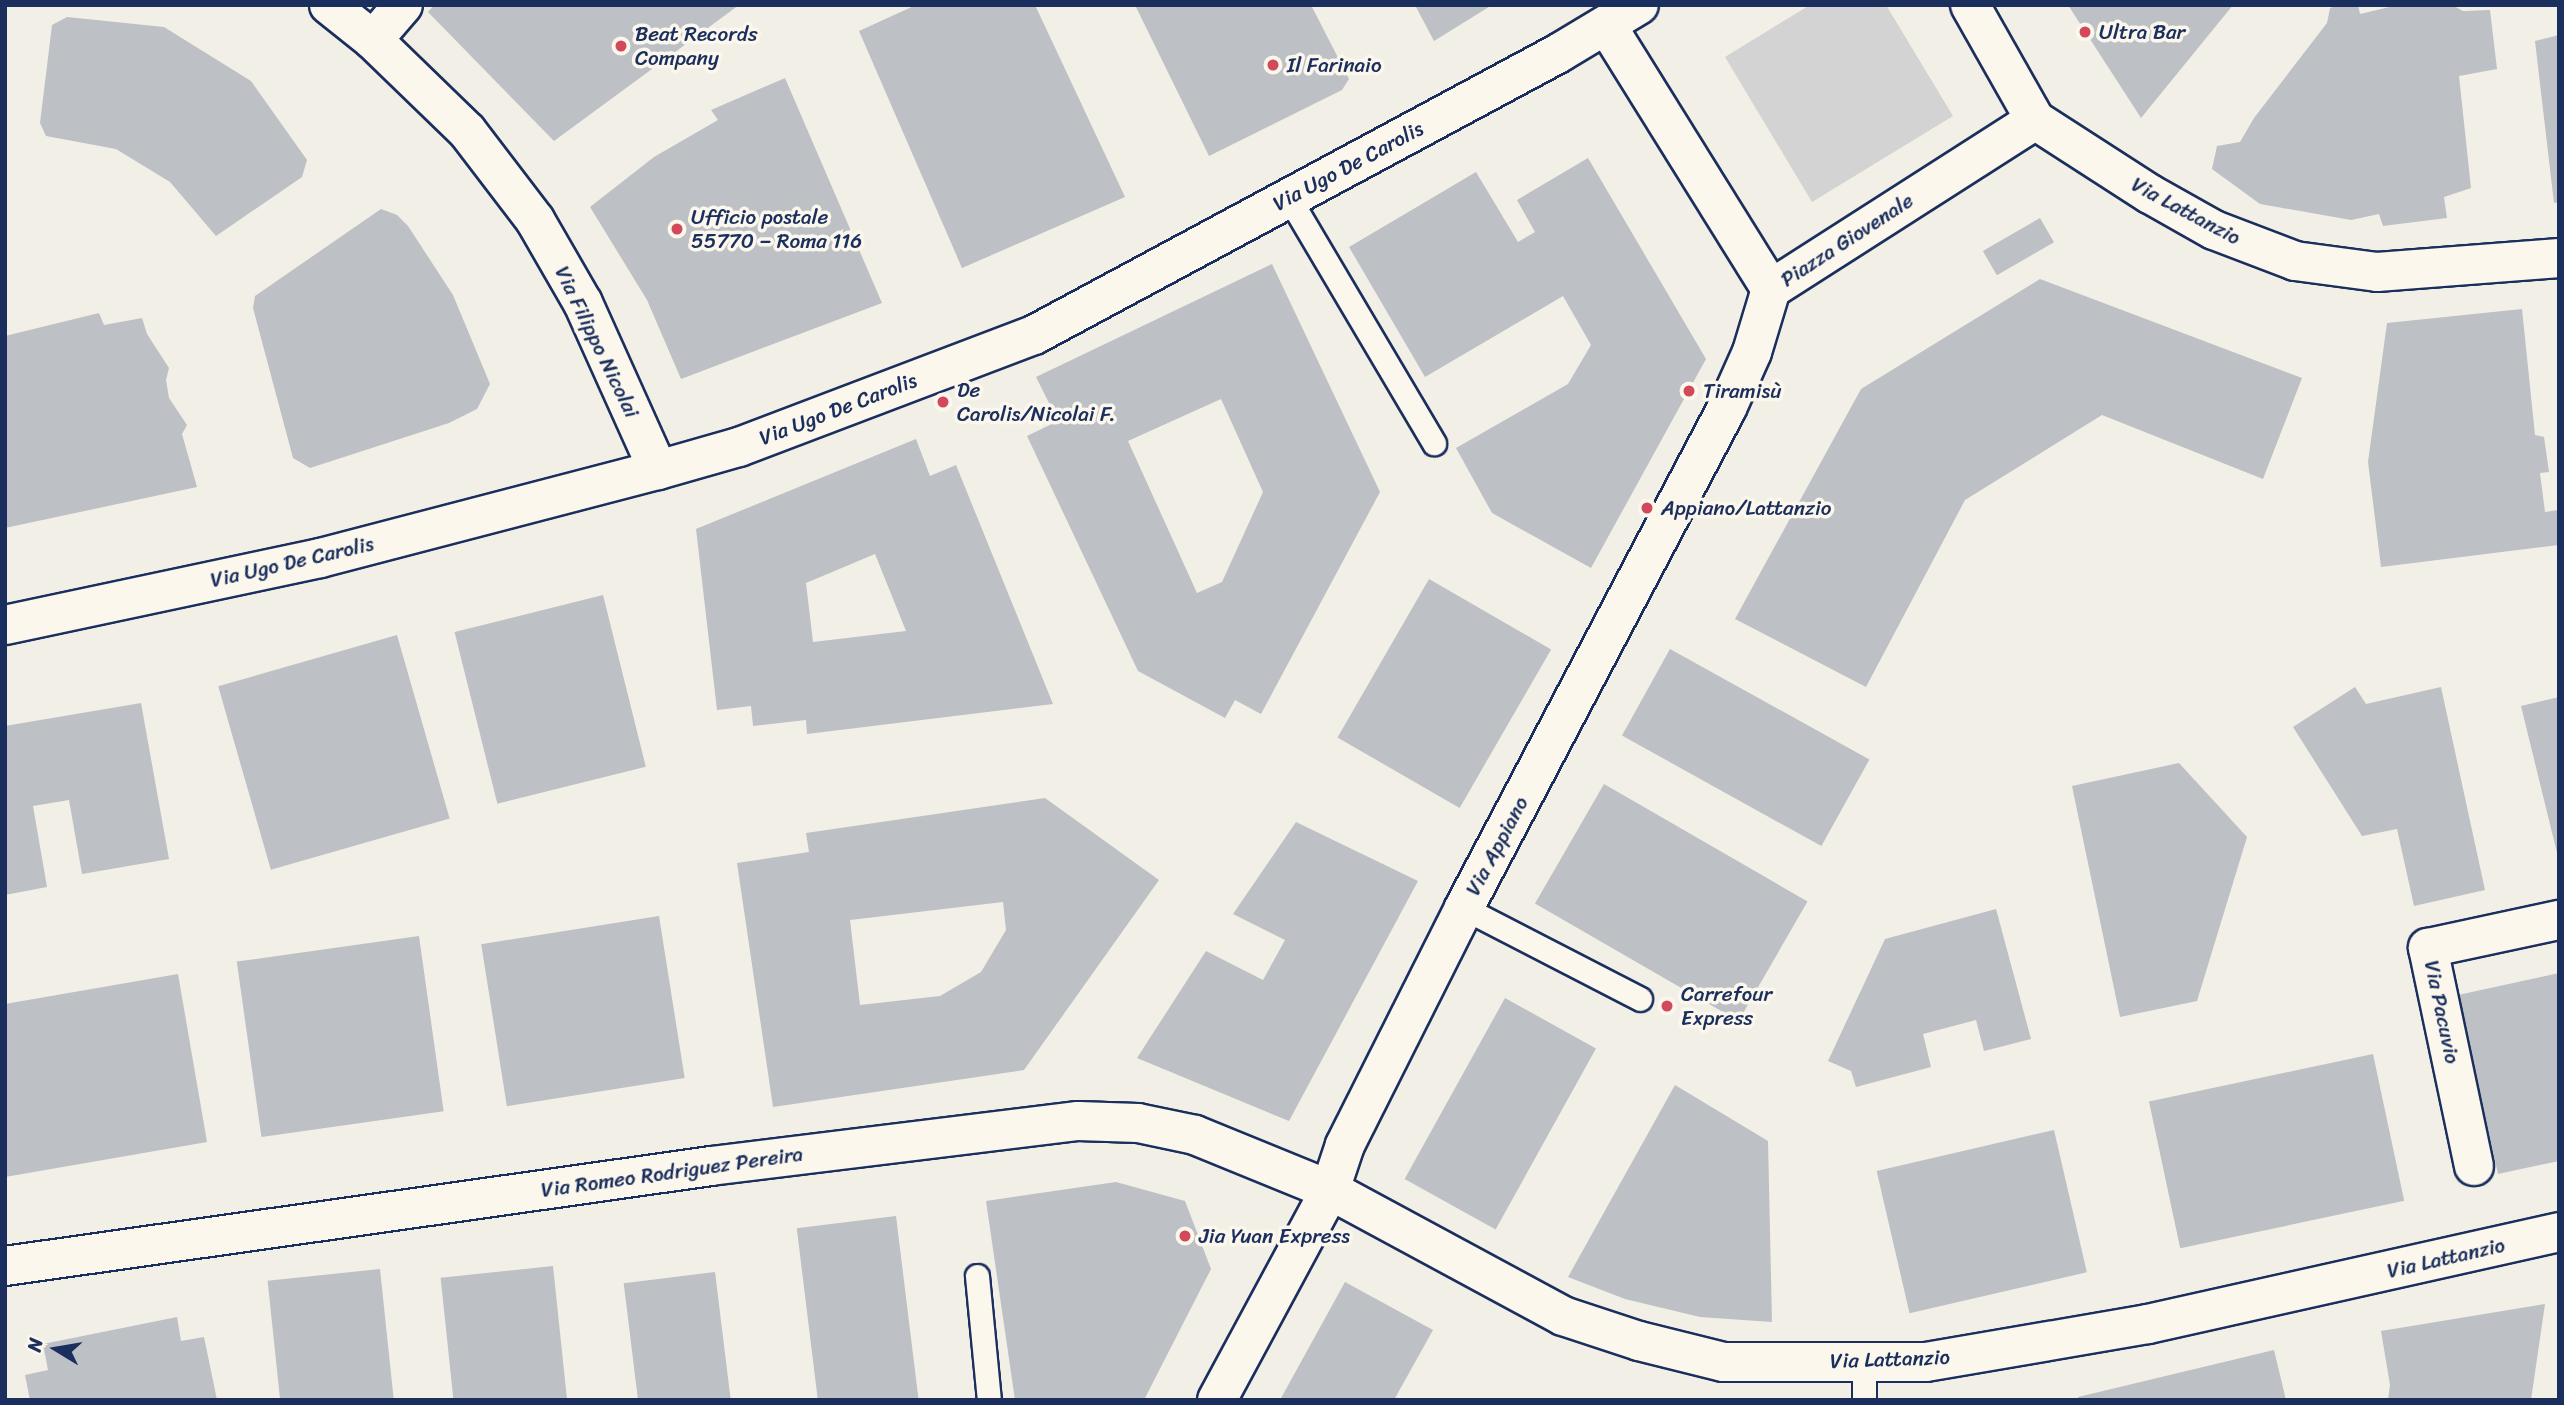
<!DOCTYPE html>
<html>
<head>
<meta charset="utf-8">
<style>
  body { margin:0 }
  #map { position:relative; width:2564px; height:1405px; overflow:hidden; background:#f2efe6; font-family:Sriracha,sans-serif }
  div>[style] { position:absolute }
  .green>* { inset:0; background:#d2d3d2 }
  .building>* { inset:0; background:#bdc0c4; transform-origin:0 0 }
  .roads { filter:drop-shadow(2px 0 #1b2f5e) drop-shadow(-2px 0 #1b2f5e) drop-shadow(0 2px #1b2f5e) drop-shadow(0 -2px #1b2f5e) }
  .lane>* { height:23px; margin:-11.5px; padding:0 11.5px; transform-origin:11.5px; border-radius:11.5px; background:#fbf7ec }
  .street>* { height:38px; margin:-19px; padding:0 19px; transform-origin:19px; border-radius:19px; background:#fbf7ec }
  .secondary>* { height:38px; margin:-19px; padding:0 19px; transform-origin:19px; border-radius:19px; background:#fbf7ec }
  .dots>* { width:19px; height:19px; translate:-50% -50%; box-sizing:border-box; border:4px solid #fbf7ec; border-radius:50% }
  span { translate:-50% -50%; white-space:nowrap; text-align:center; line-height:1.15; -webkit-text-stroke:7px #fbf7ec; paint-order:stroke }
  .poi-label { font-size:21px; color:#1b2f5e }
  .left { translate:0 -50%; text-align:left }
  .street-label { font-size:21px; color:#1b2f5e }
  .frame { position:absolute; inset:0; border:7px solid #1b2f5e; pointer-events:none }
  .north { position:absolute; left:21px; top:1314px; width:70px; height:70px; -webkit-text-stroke:5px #fbf7ec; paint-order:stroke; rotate:281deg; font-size:19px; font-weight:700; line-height:28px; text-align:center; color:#1b2f5e }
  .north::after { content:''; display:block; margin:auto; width:24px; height:32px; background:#1b2f5e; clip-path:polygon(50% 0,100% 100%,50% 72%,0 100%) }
</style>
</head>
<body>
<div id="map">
  <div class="green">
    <i style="clip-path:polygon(1810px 5px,1886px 5px,1953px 116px,1812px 202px,1725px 57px)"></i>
  </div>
  <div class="building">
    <i style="clip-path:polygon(434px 5px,739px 5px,554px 141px,428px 12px)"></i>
    <i style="clip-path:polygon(916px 5px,1035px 5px,1125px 197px,962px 268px,859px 31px)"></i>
    <i style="clip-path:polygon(1135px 5px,1311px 5px,1349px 79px,1342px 90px,1209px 156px)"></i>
    <i style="clip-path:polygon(1415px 5px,1492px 5px,1434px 41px)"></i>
    <i style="clip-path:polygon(2068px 5px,2233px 5px,2141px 118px)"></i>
    <i style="clip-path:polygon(2339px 5px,2358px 5px,2360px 14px,2398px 5px,2452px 5px,2463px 11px,2490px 10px,2497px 69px,2459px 76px,2471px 188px,2444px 197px,2447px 218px,2383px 226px,2379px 214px,2351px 220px,2260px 204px,2212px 169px,2217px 146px,2240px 142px,2254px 118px,2327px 23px,2330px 8px)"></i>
    <i style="clip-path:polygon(67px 17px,164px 27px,251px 81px,307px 160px,302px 177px,216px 236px,170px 182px,116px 149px,46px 136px,40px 123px,52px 25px)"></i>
    <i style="clip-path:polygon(2559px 35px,2559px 202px,2554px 203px,2535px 41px)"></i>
    <i style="clip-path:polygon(785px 78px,882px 303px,681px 379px,647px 300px,590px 207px,654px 157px,718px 120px,711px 110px)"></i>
    <i style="clip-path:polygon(1588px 158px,1706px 359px,1591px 568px,1492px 513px,1456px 448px,1568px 384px,1591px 345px,1563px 296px,1425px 377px,1349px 247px,1476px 172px,1518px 242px,1535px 232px,1517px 200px)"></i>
    <i style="clip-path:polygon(381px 209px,397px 215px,408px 226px,453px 295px,490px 384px,477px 409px,449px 423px,310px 468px,293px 458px,253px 308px,255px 296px)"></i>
    <i style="left:2040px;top:218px;width:28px;height:66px;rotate:60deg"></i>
    <i style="clip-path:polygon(evenodd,1272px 264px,1380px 492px,1261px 714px,1235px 700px,1225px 718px,1138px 671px,1027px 436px,1058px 421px,1036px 377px,1272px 264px,1221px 399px,1263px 492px,1222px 582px,1197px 593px,1128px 441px,1221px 399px)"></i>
    <i style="clip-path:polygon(2040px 279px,2302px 378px,2263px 479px,2102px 415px,1965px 500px,1866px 687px,1735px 619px,1861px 389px)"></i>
    <i style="clip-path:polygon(2522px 309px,2535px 435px,2544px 437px,2549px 472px,2540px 473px,2545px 512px,2558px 510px,2559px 545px,2381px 567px,2368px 462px,2387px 323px)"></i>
    <i style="clip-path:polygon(99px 313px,104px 325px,142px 318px,147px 334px,169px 368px,166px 380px,169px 398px,187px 425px,182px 434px,197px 487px,5px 528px,5px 336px)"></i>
    <i style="clip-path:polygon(evenodd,916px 439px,930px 476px,956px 465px,1053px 704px,807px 734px,806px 720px,753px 726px,751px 706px,717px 710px,696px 529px,916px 439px,875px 554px,906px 631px,813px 642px,806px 583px,875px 554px)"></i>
    <i style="left:1429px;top:579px;width:141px;height:183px;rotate:30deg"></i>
    <i style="left:603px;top:595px;width:177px;height:153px;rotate:76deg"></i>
    <i style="left:397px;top:635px;width:191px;height:186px;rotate:74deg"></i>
    <i style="left:1670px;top:649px;width:228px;height:99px;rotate:29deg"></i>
    <i style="clip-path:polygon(2355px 687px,2366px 704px,2441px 687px,2485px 890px,2414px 906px,2397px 829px,2362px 836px,2293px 727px)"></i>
    <i style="clip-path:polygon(2559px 697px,2559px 857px,2558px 857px,2521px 706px)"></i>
    <i style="clip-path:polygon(141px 703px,169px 859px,82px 874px,69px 800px,33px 806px,47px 887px,5px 895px,5px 726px)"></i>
    <i style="clip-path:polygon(2179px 763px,2247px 837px,2197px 1001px,2120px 1017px,2072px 786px)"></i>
    <i style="left:1604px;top:784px;width:235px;height:138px;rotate:30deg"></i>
    <i style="clip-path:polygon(evenodd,1045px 798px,1159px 880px,1024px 1070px,773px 1107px,737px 863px,809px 852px,806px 833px,1045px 798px,1003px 902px,1006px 930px,981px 972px,940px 996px,860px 1005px,850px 920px,1003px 902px)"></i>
    <i style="clip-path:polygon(1296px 822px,1418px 881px,1289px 1121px,1137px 1058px,1206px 951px,1263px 980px,1285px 940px,1233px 914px)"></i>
    <i style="clip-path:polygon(1996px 909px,2031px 1039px,1984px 1051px,1976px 1020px,1923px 1034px,1931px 1067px,1856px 1087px,1851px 1071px,1828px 1061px,1885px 939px)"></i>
    <i style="left:659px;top:916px;width:164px;height:180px;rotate:81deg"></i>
    <i style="left:419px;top:936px;width:177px;height:184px;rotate:82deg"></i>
    <i style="clip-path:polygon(2559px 973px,2559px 1161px,2498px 1174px,2458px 995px)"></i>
    <i style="clip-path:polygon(178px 974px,207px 1142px,5px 1177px,5px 1004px)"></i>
    <i style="left:1505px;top:998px;width:104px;height:207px;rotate:29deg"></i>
    <i style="left:2373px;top:1054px;width:150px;height:229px;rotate:78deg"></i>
    <i style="clip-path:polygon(1675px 1085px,1768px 1141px,1772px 1322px,1700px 1317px,1625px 1299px,1568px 1277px)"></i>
    <i style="left:2054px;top:1130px;width:146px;height:182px;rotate:77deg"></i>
    <i style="clip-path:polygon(1116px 1182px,1185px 1201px,1211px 1269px,1144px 1400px,1015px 1400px,986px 1201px)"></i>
    <i style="left:896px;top:1216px;width:185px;height:100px;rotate:83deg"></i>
    <i style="left:553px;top:1266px;width:135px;height:113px;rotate:84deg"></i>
    <i style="left:380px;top:1269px;width:132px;height:113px;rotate:84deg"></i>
    <i style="left:715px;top:1272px;width:129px;height:92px;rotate:83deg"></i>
    <i style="clip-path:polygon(1345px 1282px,1433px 1330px,1394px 1400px,1280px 1400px)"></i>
    <i style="clip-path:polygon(2545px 1304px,2531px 1400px,2388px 1400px,2390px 1385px,2381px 1331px)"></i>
    <i style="clip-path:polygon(177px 1317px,181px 1341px,204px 1337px,217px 1400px,30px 1400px,25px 1375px,48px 1370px,43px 1344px)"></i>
    <i style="clip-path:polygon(2274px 1350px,2286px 1400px,2079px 1400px,2078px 1397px)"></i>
  </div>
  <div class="roads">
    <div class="lane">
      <i style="left:1289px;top:198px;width:285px;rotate:59.4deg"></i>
      <i style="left:1464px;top:908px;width:198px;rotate:27.3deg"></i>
      <i style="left:977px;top:1276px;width:125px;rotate:84.5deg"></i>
      <i style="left:1864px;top:1400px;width:38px;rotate:-90deg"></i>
    </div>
    <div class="street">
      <i style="left:329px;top:5px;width:56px;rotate:38.5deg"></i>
      <i style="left:373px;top:40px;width:131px;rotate:44.1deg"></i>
      <i style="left:467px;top:131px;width:112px;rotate:52.6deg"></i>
      <i style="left:535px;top:220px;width:96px;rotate:60deg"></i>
      <i style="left:583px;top:303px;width:183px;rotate:65.8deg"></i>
      <i style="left:1970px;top:5px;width:132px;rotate:60.5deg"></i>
      <i style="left:2035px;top:120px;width:137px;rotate:32.8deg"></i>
      <i style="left:2150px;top:194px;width:73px;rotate:29.4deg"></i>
      <i style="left:2214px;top:230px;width:87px;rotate:20.9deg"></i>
      <i style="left:2295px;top:261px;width:83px;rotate:7.6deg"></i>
      <i style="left:2377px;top:272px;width:183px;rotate:-4.4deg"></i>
      <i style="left:1607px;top:26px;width:310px;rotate:58.1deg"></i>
      <i style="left:373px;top:40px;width:46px;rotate:-49.4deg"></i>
      <i style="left:1771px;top:289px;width:313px;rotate:-32.6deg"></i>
      <i style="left:2474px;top:1166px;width:223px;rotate:-101.9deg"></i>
      <i style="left:2428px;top:948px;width:134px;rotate:-12.1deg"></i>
      <i style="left:5px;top:1266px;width:713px;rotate:-8.06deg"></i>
      <i style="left:711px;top:1166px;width:370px;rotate:-7deg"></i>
      <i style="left:1078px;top:1121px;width:60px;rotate:1.9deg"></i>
      <i style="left:1138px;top:1123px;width:58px;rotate:11.9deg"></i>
      <i style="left:1195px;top:1135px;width:146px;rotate:22.2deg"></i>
      <i style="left:1330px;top:1190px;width:265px;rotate:28.4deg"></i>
      <i style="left:1563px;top:1316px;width:80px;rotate:18.2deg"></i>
      <i style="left:1639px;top:1341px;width:87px;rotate:14deg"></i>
      <i style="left:1723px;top:1362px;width:203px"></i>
      <i style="left:1926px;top:1362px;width:225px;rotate:-9.7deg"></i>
      <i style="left:2148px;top:1324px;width:421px;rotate:-12.6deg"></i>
      <i style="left:1217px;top:1400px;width:238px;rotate:-61.7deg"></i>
      <i style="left:1330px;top:1190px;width:47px;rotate:-71.6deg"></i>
      <i style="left:1345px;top:1145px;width:265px;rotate:-63.3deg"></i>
      <i style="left:1464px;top:908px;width:565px;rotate:-62.26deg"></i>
      <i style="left:1727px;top:408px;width:61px;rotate:-65.9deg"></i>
      <i style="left:1752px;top:352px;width:66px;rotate:-73.2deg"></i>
    </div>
    <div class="secondary">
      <i style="left:5px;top:625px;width:322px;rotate:-12deg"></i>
      <i style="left:320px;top:558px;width:349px;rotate:-14.6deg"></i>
      <i style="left:658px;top:470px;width:84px;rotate:-15.9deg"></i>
      <i style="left:739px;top:447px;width:316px;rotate:-20.8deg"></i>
      <i style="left:1034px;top:335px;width:596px;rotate:-28.24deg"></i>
      <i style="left:1559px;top:53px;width:93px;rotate:-31deg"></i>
    </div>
  </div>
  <div class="dots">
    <i style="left:2085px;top:32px;background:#d1495b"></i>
    <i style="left:621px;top:46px;background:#d1495b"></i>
    <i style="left:1273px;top:65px;background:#d1495b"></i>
    <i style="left:677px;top:229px;background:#d1495b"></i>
    <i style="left:1689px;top:391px;background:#d1495b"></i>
    <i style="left:943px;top:402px;background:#d1495b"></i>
    <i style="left:1647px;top:508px;background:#d1495b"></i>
    <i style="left:1667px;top:1006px;background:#d1495b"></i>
    <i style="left:1185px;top:1236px;background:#d1495b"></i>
  </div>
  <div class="poi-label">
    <span class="left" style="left:2099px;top:32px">Ultra Bar</span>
    <span class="left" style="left:635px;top:46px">Beat Records<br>Company</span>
    <span class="left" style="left:1287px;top:65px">Il Farinaio</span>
    <span class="left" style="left:691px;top:229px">Ufficio postale<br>55770 – Roma 116</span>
    <span class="left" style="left:957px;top:402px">De<br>Carolis/Nicolai F.</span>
    <span class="left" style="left:1703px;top:391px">Tiramisù</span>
    <span class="left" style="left:1661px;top:508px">Appiano/Lattanzio</span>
    <span class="left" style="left:1681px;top:1006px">Carrefour<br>Express</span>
    <span class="left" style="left:1199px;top:1236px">Jia Yuan Express</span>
  </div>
  <div class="street-label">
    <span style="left:1348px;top:166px;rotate:-28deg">Via Ugo De Carolis</span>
    <span style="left:2186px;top:211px;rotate:28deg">Via Lattanzio</span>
    <span style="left:1847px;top:240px;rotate:-33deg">Piazza Giovenale</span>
    <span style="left:597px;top:342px;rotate:64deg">Via Filippo Nicolai</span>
    <span style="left:838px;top:409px;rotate:-21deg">Via Ugo De Carolis</span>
    <span style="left:292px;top:562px;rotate:-13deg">Via Ugo De Carolis</span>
    <span style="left:1497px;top:846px;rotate:-62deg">Via Appiano</span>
    <span style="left:2442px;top:1012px;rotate:78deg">Via Pacuvio</span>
    <span style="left:672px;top:1172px;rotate:-8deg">Via Romeo Rodriguez Pereira</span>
    <span style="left:2446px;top:1258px;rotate:-13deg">Via Lattanzio</span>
    <span style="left:1890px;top:1359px;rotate:-2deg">Via Lattanzio</span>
  </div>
  <div class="frame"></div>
  <div class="north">N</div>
</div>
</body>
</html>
